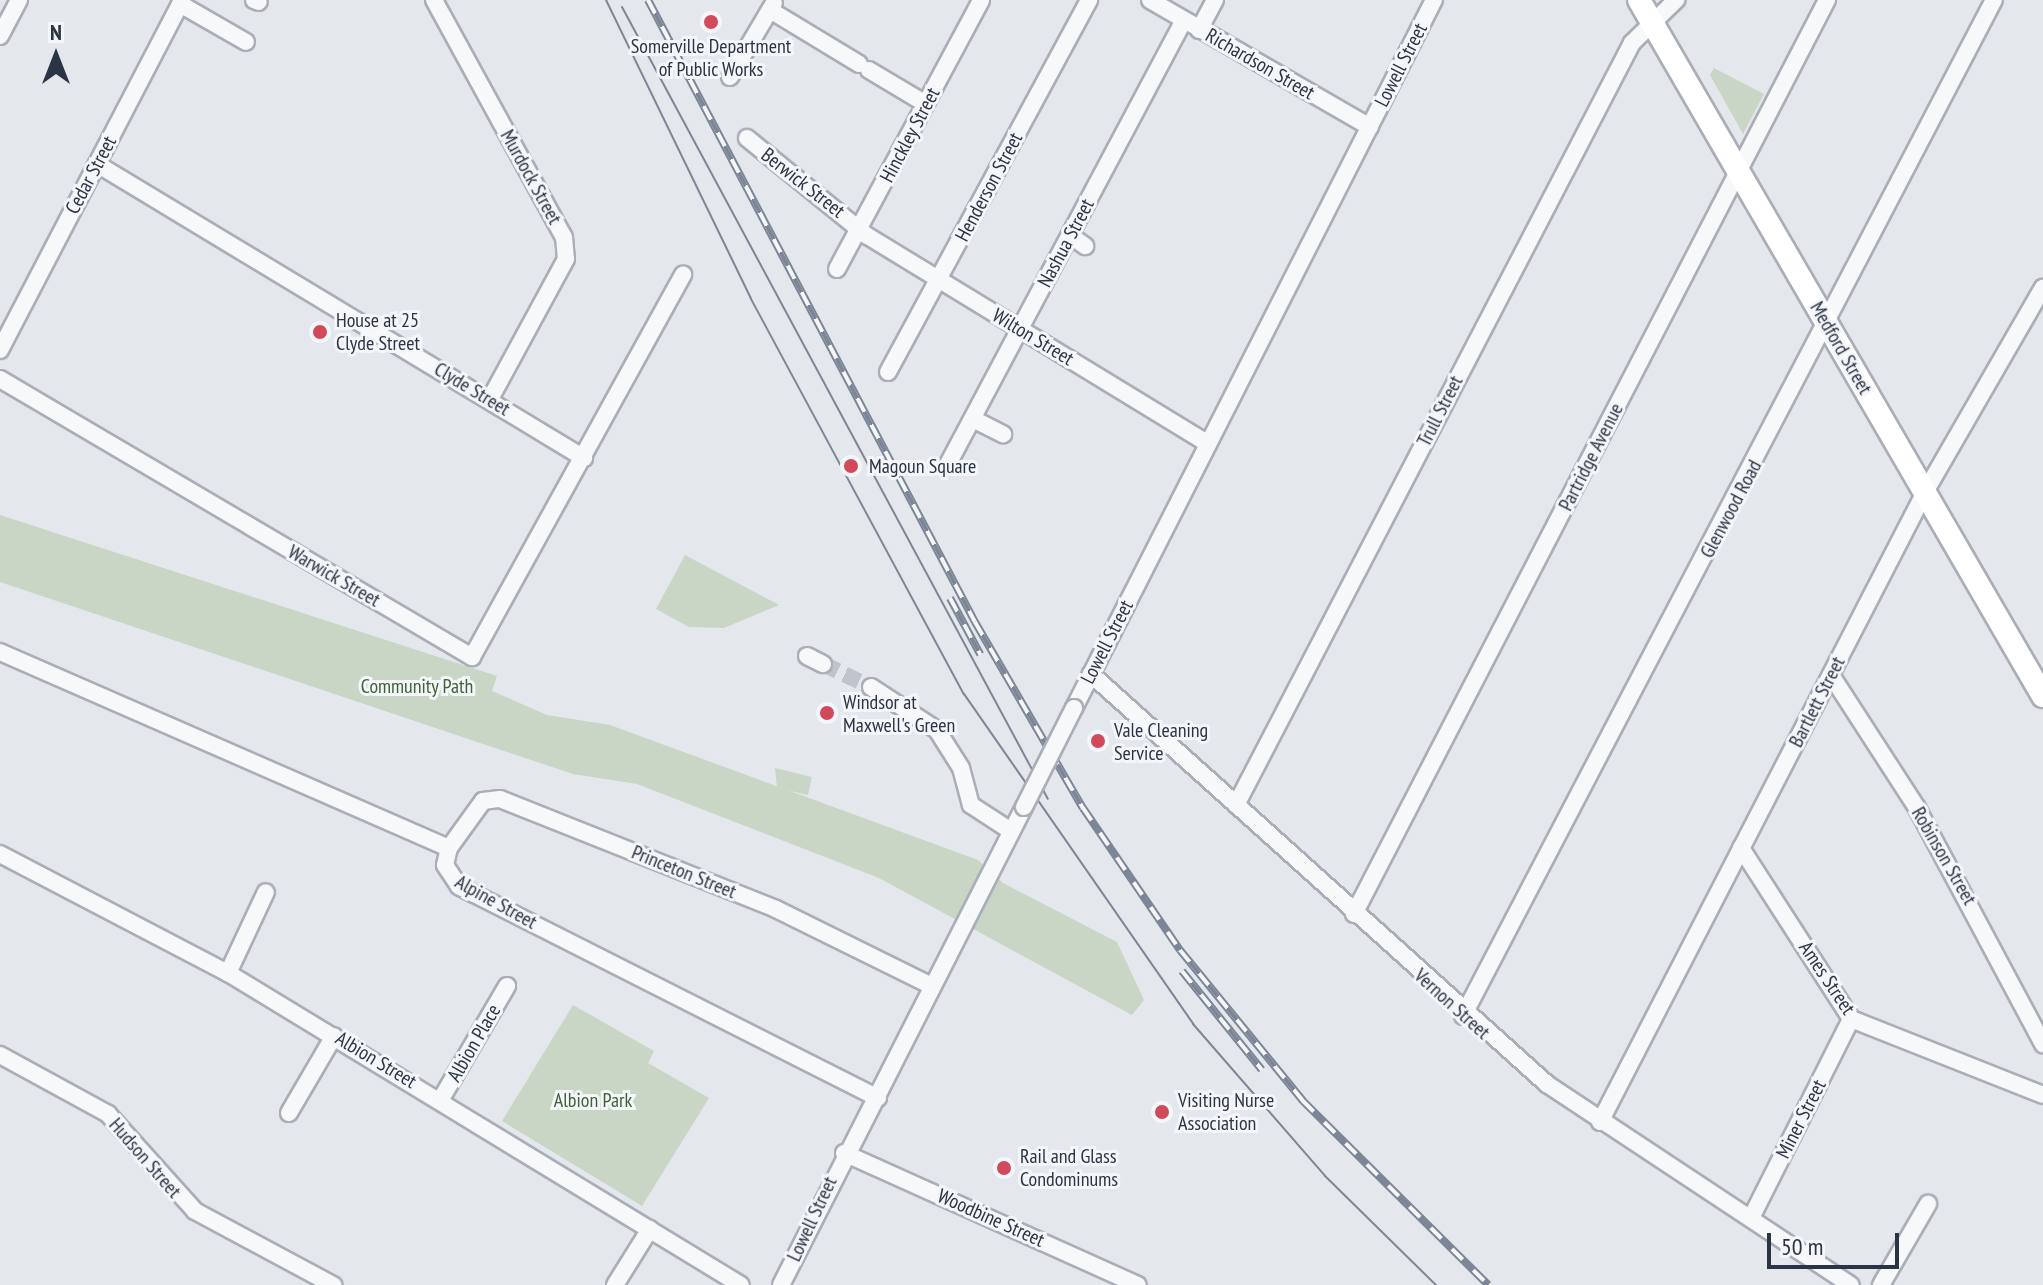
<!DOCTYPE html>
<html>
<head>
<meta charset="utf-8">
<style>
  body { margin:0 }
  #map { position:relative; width:2043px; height:1285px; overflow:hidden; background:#e4e7ec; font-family:"PT Sans Narrow",sans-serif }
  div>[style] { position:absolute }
  .green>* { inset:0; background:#c9d6c5 }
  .minor-tunnel>* { height:16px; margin-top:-8px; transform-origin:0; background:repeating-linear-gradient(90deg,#bfc3cb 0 16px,transparent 0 24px) }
  .roads { filter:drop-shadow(2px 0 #a9aeb7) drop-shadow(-2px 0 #a9aeb7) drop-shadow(0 2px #a9aeb7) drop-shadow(0 -2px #a9aeb7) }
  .minor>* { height:16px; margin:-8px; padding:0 8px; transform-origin:8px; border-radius:8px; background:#f7f8fa }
  .major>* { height:22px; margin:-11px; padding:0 11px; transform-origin:11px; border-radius:11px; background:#fff }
  .tram>* { height:2px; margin:-1px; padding:0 1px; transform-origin:1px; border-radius:1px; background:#7d8696 }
  .rail>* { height:8px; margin-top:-4px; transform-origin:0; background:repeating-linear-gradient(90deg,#f4f6f9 0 15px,#7d8696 0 30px); box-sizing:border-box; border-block:2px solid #7d8696 }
  .bridges { filter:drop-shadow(2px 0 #a9aeb7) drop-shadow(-2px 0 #a9aeb7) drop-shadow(0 2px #a9aeb7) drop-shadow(0 -2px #a9aeb7) }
  .minor-bridge>* { height:16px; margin:-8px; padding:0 8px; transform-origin:8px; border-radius:8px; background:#f7f8fa }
  .dots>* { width:22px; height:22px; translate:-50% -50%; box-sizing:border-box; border:4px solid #f4f6f9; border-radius:50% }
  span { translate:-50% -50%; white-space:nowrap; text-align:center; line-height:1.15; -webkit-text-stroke:6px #f4f6f9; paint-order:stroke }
  .poi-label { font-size:20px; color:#2b3445 }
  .left { translate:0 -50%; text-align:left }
  .street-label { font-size:20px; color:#2b3445 }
  .park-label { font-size:20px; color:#3f6138 }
  .north { position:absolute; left:16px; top:16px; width:80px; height:80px; -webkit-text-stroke:6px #f4f6f9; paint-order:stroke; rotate:0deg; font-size:22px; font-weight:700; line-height:32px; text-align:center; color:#2b3445 }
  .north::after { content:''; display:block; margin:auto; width:28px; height:36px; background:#2b3445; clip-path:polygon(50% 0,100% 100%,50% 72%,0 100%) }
  .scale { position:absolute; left:1767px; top:1233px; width:132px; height:36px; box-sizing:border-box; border:4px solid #2b3445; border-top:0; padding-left:10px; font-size:24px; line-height:28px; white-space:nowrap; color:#2b3445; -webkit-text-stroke:6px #f4f6f9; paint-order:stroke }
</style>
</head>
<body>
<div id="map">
  <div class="green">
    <i style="clip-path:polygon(1714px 68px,1764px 94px,1743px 134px,1710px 75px)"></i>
    <i style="clip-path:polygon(0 515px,497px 676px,492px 691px,547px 715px,610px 725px,978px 860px,1003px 883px,1117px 942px,1144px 1000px,1132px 1015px,879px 878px,637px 784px,573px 774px,0 582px)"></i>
    <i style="clip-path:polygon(685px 555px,779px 605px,724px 628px,689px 627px,656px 609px)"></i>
    <i style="clip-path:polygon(775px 768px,812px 777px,808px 795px,777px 788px)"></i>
    <i style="clip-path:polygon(573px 1005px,654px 1051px,648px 1063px,709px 1098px,642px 1206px,502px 1121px)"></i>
  </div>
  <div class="minor-tunnel">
    <i style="left:823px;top:664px;width:53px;rotate:25.6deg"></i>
  </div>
  <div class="roads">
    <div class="minor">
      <i style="left:254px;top:0;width:5px;rotate:22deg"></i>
      <i style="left:434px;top:0;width:270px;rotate:61.3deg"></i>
      <i style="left:564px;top:237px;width:22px;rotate:85deg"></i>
      <i style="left:566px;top:259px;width:159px;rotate:118.5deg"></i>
      <i style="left:1150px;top:0;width:254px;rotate:30deg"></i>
      <i style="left:180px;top:4px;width:76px;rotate:29.9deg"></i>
      <i style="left:770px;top:10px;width:104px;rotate:31.2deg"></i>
      <i style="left:1199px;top:30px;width:34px;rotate:-62deg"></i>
      <i style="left:0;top:36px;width:41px;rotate:-62.2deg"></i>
      <i style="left:869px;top:70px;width:66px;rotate:30.8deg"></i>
      <i style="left:730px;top:77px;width:86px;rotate:-59.3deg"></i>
      <i style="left:747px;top:138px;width:154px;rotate:39.2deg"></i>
      <i style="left:866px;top:235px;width:401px;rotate:31.4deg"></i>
      <i style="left:97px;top:164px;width:569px;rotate:31.12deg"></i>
      <i style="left:1070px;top:235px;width:19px;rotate:36deg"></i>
      <i style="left:837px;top:269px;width:305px;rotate:-61.8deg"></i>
      <i style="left:0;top:350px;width:394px;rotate:-62.5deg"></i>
      <i style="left:888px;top:372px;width:423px;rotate:-61.6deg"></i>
      <i style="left:0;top:379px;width:548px;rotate:30.5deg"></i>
      <i style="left:472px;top:657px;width:437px;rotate:-61.1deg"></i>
      <i style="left:973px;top:419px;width:34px;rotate:27deg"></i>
      <i style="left:947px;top:466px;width:505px;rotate:-62.01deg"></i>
      <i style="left:0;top:652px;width:490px;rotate:23.6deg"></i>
      <i style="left:807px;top:656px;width:18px;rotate:27deg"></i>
      <i style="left:1091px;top:674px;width:613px;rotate:41.96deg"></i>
      <i style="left:1547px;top:1084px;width:364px;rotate:33.5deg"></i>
      <i style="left:1831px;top:675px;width:158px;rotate:57.1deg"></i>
      <i style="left:1917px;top:808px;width:268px;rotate:61.9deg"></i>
      <i style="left:871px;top:687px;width:79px;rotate:33.1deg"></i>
      <i style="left:937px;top:730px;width:45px;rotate:57.7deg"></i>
      <i style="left:961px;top:768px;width:38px;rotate:75deg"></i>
      <i style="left:971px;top:805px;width:48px;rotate:33deg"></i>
      <i style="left:1074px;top:708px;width:794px;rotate:-63.05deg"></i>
      <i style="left:1236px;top:805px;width:859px;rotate:-62.54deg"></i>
      <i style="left:1632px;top:43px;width:62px;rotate:-44.3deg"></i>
      <i style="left:1741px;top:848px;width:203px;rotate:57.2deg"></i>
      <i style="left:1851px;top:1019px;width:206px;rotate:21.6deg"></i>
      <i style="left:0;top:854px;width:257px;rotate:27.6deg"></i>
      <i style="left:228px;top:973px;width:600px;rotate:31.31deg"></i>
      <i style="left:1354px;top:914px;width:1029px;rotate:-62.64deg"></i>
      <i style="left:228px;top:973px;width:89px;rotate:-64.9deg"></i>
      <i style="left:1463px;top:1016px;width:1146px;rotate:-62.41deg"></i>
      <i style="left:0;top:1055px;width:123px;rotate:28.6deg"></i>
      <i style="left:108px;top:1114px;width:130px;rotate:48.1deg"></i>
      <i style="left:195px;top:1211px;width:157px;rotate:28.2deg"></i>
      <i style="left:878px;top:1098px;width:470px;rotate:-153.2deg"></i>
      <i style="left:459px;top:886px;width:25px;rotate:-124deg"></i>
      <i style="left:445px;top:865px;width:17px;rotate:-77deg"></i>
      <i style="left:449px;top:848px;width:58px;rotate:-54.1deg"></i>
      <i style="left:483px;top:801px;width:17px;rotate:-7deg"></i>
      <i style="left:500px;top:799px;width:297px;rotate:21.7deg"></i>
      <i style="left:776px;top:909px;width:174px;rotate:26.3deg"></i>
      <i style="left:441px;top:1099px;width:131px;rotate:-59.7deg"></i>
      <i style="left:289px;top:1113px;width:89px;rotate:-59.7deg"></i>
      <i style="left:1600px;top:1122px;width:709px;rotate:-62.71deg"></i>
      <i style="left:1925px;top:492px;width:236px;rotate:-60deg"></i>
      <i style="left:844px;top:1153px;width:322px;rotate:24.2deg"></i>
      <i style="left:1751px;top:1218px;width:223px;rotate:-63.3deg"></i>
      <i style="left:615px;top:1285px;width:66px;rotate:-58deg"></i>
      <i style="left:781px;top:1285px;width:536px;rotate:-63.05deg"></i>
      <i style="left:1881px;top:1285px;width:94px;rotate:-59.9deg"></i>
    </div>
    <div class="major">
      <i style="left:1639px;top:0;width:805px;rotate:59.87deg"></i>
    </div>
  </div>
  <div class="tram">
    <i style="left:606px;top:0;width:332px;rotate:64.1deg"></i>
    <i style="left:751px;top:299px;width:449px;rotate:61.7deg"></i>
    <i style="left:964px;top:694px;width:402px;rotate:55.2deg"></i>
    <i style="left:1193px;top:1024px;width:201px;rotate:49deg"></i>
    <i style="left:1325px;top:1176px;width:156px;rotate:44.5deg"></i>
    <i style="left:622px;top:7px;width:899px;rotate:61.73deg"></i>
  </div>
  <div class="rail">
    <i style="left:648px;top:0;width:703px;rotate:62.27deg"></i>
    <i style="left:975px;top:622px;width:215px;rotate:59.9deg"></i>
    <i style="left:1083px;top:808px;width:172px;rotate:55.7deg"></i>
    <i style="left:1180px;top:950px;width:195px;rotate:50.8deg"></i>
    <i style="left:1303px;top:1101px;width:261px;rotate:44.8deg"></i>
    <i style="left:950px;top:598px;width:64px;rotate:61.8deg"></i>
    <i style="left:1182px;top:971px;width:127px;rotate:51.1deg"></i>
  </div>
  <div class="bridges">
    <div class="minor-bridge">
      <i style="left:1024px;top:807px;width:111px;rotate:-63.2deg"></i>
    </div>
  </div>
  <div class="dots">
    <i style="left:711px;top:22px;background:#d1495b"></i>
    <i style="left:320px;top:332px;background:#d1495b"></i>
    <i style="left:851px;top:466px;background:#d1495b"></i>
    <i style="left:827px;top:713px;background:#d1495b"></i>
    <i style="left:1098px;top:741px;background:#d1495b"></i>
    <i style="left:1162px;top:1112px;background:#d1495b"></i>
    <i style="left:1004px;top:1168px;background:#d1495b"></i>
  </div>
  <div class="poi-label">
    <span style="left:711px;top:58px">Somerville Department<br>of Public Works</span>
    <span class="left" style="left:336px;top:332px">House at 25<br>Clyde Street</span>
    <span class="left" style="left:869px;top:466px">Magoun Square</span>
    <span class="left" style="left:843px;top:714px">Windsor at<br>Maxwell's Green</span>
    <span class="left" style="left:1114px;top:742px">Vale Cleaning<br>Service</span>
    <span class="left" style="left:1178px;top:1112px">Visiting Nurse<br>Association</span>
    <span class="left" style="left:1020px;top:1168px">Rail and Glass<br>Condominums</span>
  </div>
  <div class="street-label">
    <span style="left:1260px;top:64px;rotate:30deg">Richardson Street</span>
    <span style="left:1401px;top:65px;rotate:-63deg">Lowell Street</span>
    <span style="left:910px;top:135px;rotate:-62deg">Hinckley Street</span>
    <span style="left:91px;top:175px;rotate:-62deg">Cedar Street</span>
    <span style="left:531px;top:177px;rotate:61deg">Murdock Street</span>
    <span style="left:803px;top:183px;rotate:38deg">Berwick Street</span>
    <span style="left:989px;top:187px;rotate:-62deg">Henderson Street</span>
    <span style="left:1066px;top:243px;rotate:-62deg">Nashua Street</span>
    <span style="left:1033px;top:337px;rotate:31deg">Wilton Street</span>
    <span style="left:1841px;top:348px;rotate:60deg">Medford Street</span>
    <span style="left:472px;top:389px;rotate:31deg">Clyde Street</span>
    <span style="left:1440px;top:411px;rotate:-63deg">Trull Street</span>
    <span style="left:1591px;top:457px;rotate:-63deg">Partridge Avenue</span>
    <span style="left:1731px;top:509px;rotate:-62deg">Glenwood Road</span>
    <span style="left:334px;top:576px;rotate:30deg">Warwick Street</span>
    <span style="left:1107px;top:642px;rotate:-63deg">Lowell Street</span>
    <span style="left:1817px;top:702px;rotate:-63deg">Bartlett Street</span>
    <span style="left:1944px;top:856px;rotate:60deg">Robinson Street</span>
    <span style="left:684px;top:872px;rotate:22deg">Princeton Street</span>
    <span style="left:496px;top:902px;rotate:29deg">Alpine Street</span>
    <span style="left:1827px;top:978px;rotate:56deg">Ames Street</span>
    <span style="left:1452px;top:1004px;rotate:42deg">Vernon Street</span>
    <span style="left:474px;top:1043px;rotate:-60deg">Albion Place</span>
    <span style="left:376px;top:1060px;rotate:31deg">Albion Street</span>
    <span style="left:1801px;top:1119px;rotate:-63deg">Miner Street</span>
    <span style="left:145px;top:1158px;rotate:49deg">Hudson Street</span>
    <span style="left:991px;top:1218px;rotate:24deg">Woodbine Street</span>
    <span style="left:812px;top:1219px;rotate:-65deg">Lowell Street</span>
  </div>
  <div class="park-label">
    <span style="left:417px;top:686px">Community Path</span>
    <span style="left:593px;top:1100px">Albion Park</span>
  </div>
  <div class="north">N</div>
  <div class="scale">50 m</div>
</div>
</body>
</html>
